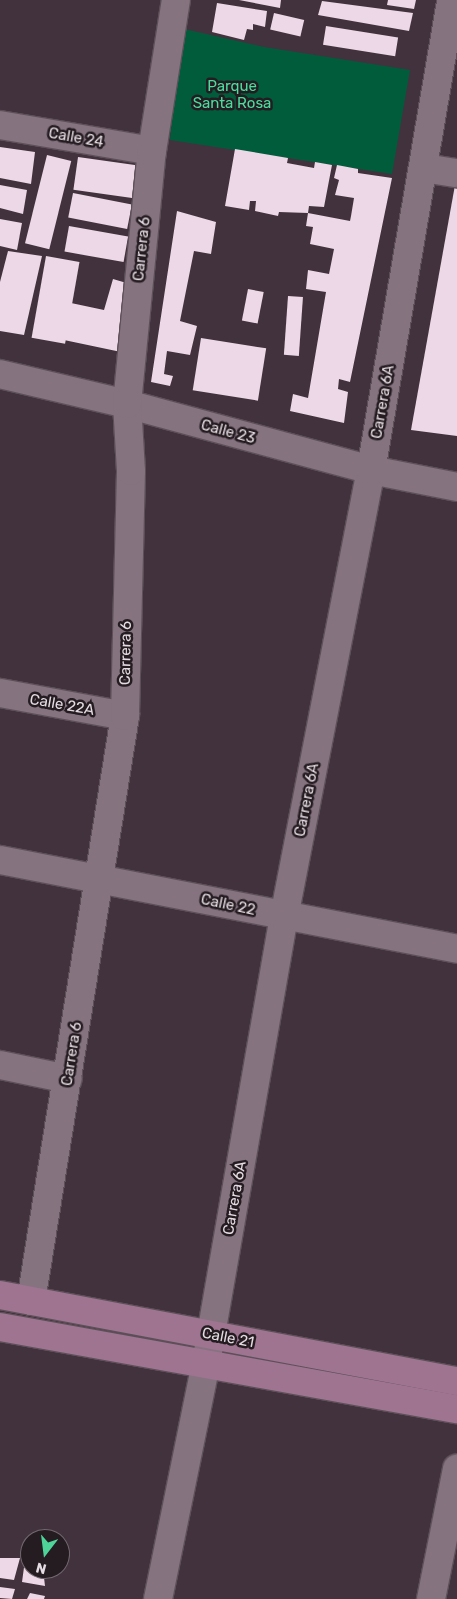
<!DOCTYPE html>
<html>
<head>
<meta charset="utf-8">
<style>
  body { margin:0 }
  #map { position:relative; width:457px; height:1599px; overflow:hidden; background:#42323d; font-family:Rubik,sans-serif }
  div>[style] { position:absolute }
  .green>* { inset:0; background:#015c3c }
  .building>* { inset:0; background:#ecd8e6; transform-origin:0 0 }
  .roads { filter:drop-shadow(1px 0 #5d5059) drop-shadow(-1px 0 #5d5059) drop-shadow(0 1px #5d5059) drop-shadow(0 -1px #5d5059) }
  .minor>* { height:28px; margin:-14px; padding:0 14px; transform-origin:14px; border-radius:14px; background:#85737f }
  .major>* { height:28px; margin:-14px; padding:0 14px; transform-origin:14px; border-radius:14px; background:#9e7491 }
  span { translate:-50% -50%; white-space:nowrap; text-align:center; line-height:1.15; -webkit-text-stroke:5px #241c21; paint-order:stroke }
  .park-label { font-size:15px; color:#4bdd9f }
  .street-label { font-size:15px; color:#e5dbe2 }
  .north { position:absolute; left:20px; top:1529px; width:50px; height:50px; box-sizing:border-box; background:#241c21; border:1px solid #71686e; border-radius:50%; rotate:195deg; font-size:14px; font-weight:700; line-height:20px; text-align:center; color:#e5dbe2 }
  .north::after { content:''; display:block; margin:auto; width:18px; height:22px; background:#4ed399; clip-path:polygon(50% 0,100% 100%,50% 72%,0 100%) }
</style>
</head>
<body>
<div id="map">
  <div class="green">
    <i style="clip-path:polygon(184px 29px,264px 47px,410px 70px,392px 174px,170px 140px,178px 53px)"></i>
  </div>
  <div class="building">
    <i style="clip-path:polygon(239px 0,281px 0,280px 8px)"></i>
    <i style="clip-path:polygon(388px 0,416px 0,414px 9px,387px 5px)"></i>
    <i style="clip-path:polygon(322px 1px,413px 13px,409px 31px,318px 15px)"></i>
    <i style="clip-path:polygon(217px 3px,267px 11px,265px 27px,253px 24px,253px 30px,247px 29px,244px 40px,212px 32px)"></i>
    <i style="left:274px;top:13px;width:31px;height:17px;rotate:13deg"></i>
    <i style="left:326px;top:26px;width:73px;height:19px;rotate:9deg"></i>
    <i style="clip-path:polygon(0 147px,35px 152px,31px 184px,0 178px)"></i>
    <i style="clip-path:polygon(235px 149px,288px 158px,287px 163px,314px 168px,315px 162px,332px 165px,324px 207px,309px 206px,308px 213px,279px 212px,278px 216px,255px 211px,256px 201px,250px 201px,249px 210px,225px 206px)"></i>
    <i style="left:47px;top:155px;width:25px;height:91px;rotate:14deg"></i>
    <i style="left:78px;top:157px;width:61px;height:33px;rotate:8deg"></i>
    <i style="clip-path:polygon(337px 165px,358px 169px,358px 173px,392px 178px,350px 382px,339px 379px,338px 389px,348px 392px,344px 423px,290px 411px,293px 394px,308px 398px,326px 292px,306px 289px,308px 270px,329px 274px,334px 249px,310px 244px,313px 227px,306px 226px,308px 213px,350px 221px,351px 216px,354px 198px,335px 195px,339px 180px,334px 178px)"></i>
    <i style="clip-path:polygon(0 185px,27px 190px,23px 214px,0 208px)"></i>
    <i style="clip-path:polygon(455px 185px,457px 186px,457px 436px,411px 430px)"></i>
    <i style="left:73px;top:193px;width:60px;height:25px;rotate:11deg"></i>
    <i style="clip-path:polygon(177px 211px,216px 222px,211px 254px,194px 251px,180px 321px,197px 326px,190px 355px,167px 351px,164px 374px,173px 376px,170px 386px,151px 382px)"></i>
    <i style="clip-path:polygon(0 219px,22px 223px,17px 250px,0 246px)"></i>
    <i style="left:69px;top:226px;width:60px;height:26px;rotate:10deg"></i>
    <i style="clip-path:polygon(8px 251px,42px 256px,24px 335px,0 331px,0 282px)"></i>
    <i style="left:46px;top:256px;width:34px;height:83px;rotate:10deg"></i>
    <i style="clip-path:polygon(113px 279px,130px 284px,121px 352px,64px 340px,71px 303px,104px 310px)"></i>
    <i style="left:248px;top:289px;width:16px;height:32px;rotate:11deg"></i>
    <i style="left:288px;top:296px;width:15px;height:59px;rotate:4deg"></i>
    <i style="left:201px;top:338px;width:66px;height:53px;rotate:9deg"></i>
    <i style="clip-path:polygon(0 1558px,20px 1558px,14px 1580px,0 1578px)"></i>
    <i style="clip-path:polygon(25px 1560px,30px 1562px,30px 1569px,43px 1569px,45px 1586px,22px 1582px)"></i>
    <i style="clip-path:polygon(0 1587px,15px 1589px,12px 1599px,0 1598px)"></i>
    <i style="clip-path:polygon(30px 1593px,45px 1596px,44px 1599px,27px 1599px)"></i>
  </div>
  <div class="roads">
    <div class="minor">
      <i style="left:0;top:125px;width:154px;rotate:9.7deg"></i>
      <i style="left:424px;top:168px;width:33px;rotate:9deg"></i>
      <i style="left:0;top:374px;width:130px;rotate:13.3deg"></i>
      <i style="left:127px;top:404px;width:253px;rotate:15.1deg"></i>
      <i style="left:371px;top:470px;width:88px;rotate:11.2deg"></i>
      <i style="left:0;top:693px;width:127px;rotate:10.4deg"></i>
      <i style="left:0;top:860px;width:466px;rotate:11deg"></i>
      <i style="left:0;top:1065px;width:69px;rotate:11.6deg"></i>
      <i style="left:31px;top:1301px;width:593px;rotate:-80.87deg"></i>
      <i style="left:125px;top:716px;width:245px;rotate:-88.6deg"></i>
      <i style="left:131px;top:471px;width:67px;rotate:-93.4deg"></i>
      <i style="left:127px;top:404px;width:254px;rotate:-84.4deg"></i>
      <i style="left:152px;top:151px;width:153px;rotate:-81deg"></i>
      <i style="left:158px;top:1599px;width:241px;rotate:-78.5deg"></i>
      <i style="left:206px;top:1363px;width:453px;rotate:-80.1deg"></i>
      <i style="left:284px;top:917px;width:455px;rotate:-79deg"></i>
      <i style="left:371px;top:470px;width:477px;rotate:-80.3deg"></i>
      <i style="left:431px;top:1599px;width:133px;rotate:-78.7deg"></i>
    </div>
    <div class="major">
      <i style="left:0;top:1295px;width:465px;rotate:10.7deg"></i>
      <i style="left:0;top:1327px;width:464px;rotate:10.2deg"></i>
    </div>
  </div>
  <div class="park-label">
    <span style="left:232px;top:95px">Parque<br>Santa Rosa</span>
  </div>
  <div class="street-label">
    <span style="left:76px;top:138px;rotate:10deg">Calle 24</span>
    <span style="left:142px;top:249px;rotate:-84deg">Carrera 6</span>
    <span style="left:383px;top:402px;rotate:-80deg">Carrera 6A</span>
    <span style="left:228px;top:432px;rotate:15deg">Calle 23</span>
    <span style="left:126px;top:653px;rotate:-89deg">Carrera 6</span>
    <span style="left:62px;top:705px;rotate:10deg">Calle 22A</span>
    <span style="left:307px;top:800px;rotate:-79deg">Carrera 6A</span>
    <span style="left:228px;top:905px;rotate:12deg">Calle 22</span>
    <span style="left:72px;top:1054px;rotate:-81deg">Carrera 6</span>
    <span style="left:235px;top:1198px;rotate:-80deg">Carrera 6A</span>
    <span style="left:228px;top:1338px;rotate:11deg">Calle 21</span>
  </div>
  <div class="north">N</div>
</div>
</body>
</html>
